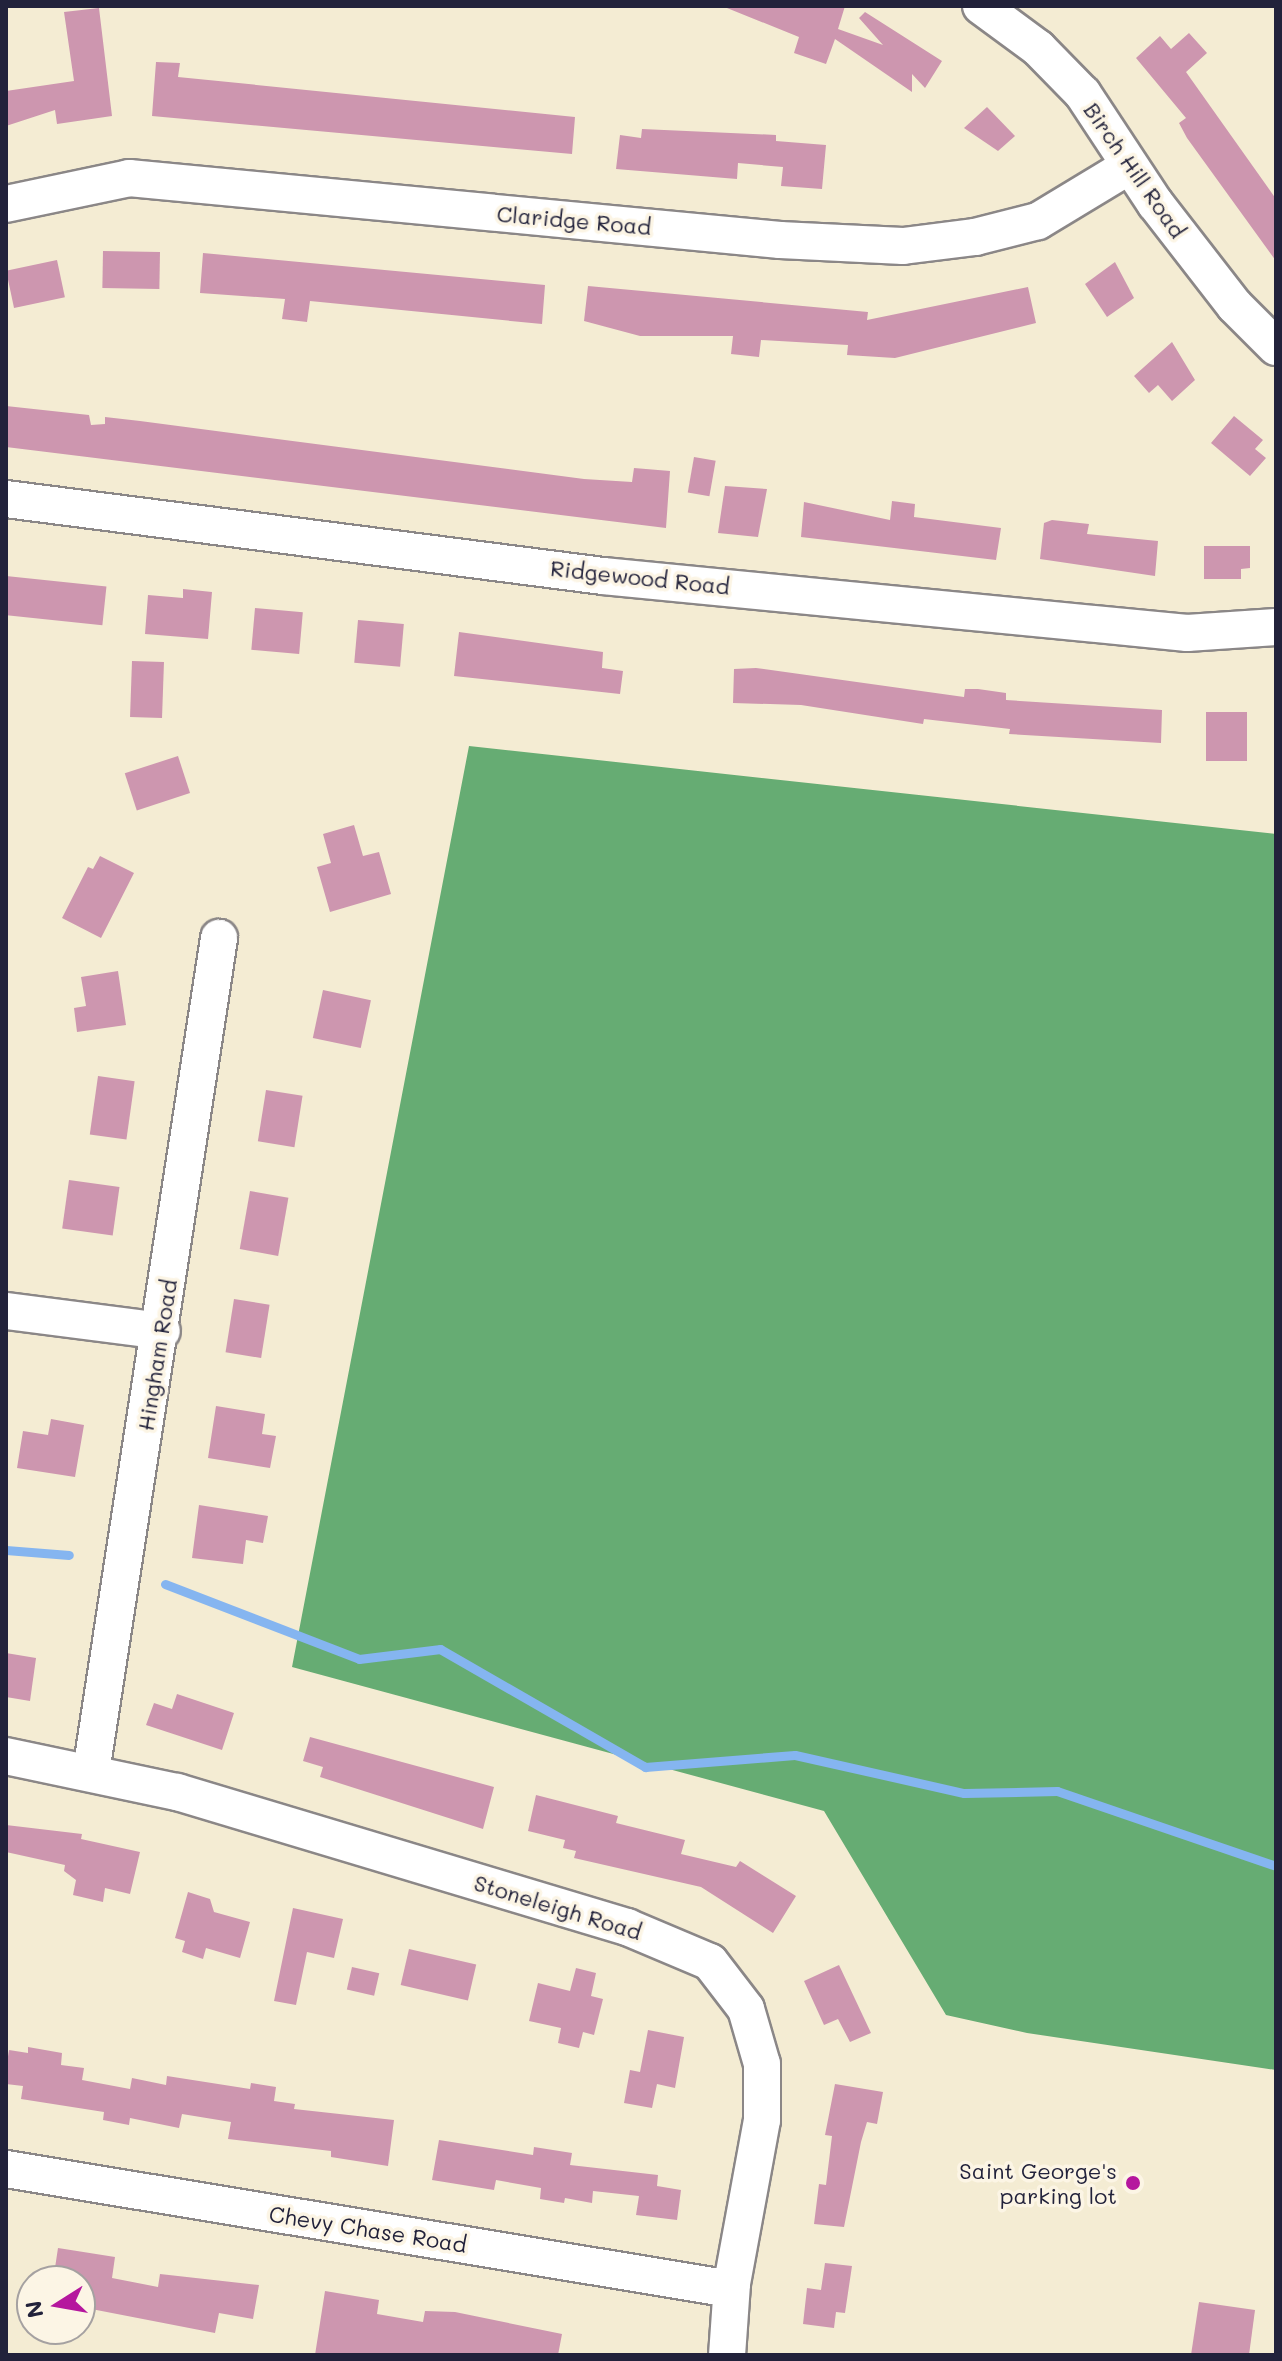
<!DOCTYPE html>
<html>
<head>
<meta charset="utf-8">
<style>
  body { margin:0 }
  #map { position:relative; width:1282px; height:2361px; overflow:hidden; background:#f4ecd3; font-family:Mali,sans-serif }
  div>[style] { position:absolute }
  .forest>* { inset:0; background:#66ac73 }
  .stream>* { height:9px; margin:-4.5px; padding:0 4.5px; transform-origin:4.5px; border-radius:4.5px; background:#85b5f0 }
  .building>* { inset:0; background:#cd96af; transform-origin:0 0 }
  .roads { filter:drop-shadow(2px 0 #8b8787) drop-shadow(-2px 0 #8b8787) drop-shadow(0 2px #8b8787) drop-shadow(0 -2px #8b8787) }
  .street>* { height:36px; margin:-18px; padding:0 18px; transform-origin:18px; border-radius:18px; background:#fff }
  .dots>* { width:22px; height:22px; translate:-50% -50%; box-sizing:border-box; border:4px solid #fcf5e5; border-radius:50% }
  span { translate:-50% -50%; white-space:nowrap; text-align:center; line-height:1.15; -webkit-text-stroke:7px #fcf5e5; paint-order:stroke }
  .street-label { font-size:22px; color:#22223b }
  .poi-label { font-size:22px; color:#22223b }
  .right { translate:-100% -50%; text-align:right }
  .frame { position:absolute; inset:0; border:8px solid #22223b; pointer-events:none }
  .north { position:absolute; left:16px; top:2265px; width:80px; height:80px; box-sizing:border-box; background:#fcf5e5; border:2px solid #a5a1a1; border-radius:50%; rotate:259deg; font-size:22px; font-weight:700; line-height:32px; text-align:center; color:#22223b }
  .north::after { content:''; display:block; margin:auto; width:28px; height:36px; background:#b5179e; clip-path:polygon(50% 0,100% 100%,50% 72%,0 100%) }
</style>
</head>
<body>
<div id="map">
  <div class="forest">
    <i style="clip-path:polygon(469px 746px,1276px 834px,1276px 2070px,1027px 2033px,946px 2015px,824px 1811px,292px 1667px)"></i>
  </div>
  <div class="stream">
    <i style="left:6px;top:1550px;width:63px;rotate:4.5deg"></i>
    <i style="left:165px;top:1584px;width:208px;rotate:21.1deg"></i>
    <i style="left:359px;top:1659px;width:82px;rotate:-7deg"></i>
    <i style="left:440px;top:1649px;width:237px;rotate:29.9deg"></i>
    <i style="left:645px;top:1767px;width:150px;rotate:-4.6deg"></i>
    <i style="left:795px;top:1755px;width:173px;rotate:12.7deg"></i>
    <i style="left:964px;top:1793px;width:93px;rotate:-1.2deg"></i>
    <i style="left:1057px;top:1791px;width:231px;rotate:18.9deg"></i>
  </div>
  <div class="building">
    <i style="clip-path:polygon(722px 6px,845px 6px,838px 29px,883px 45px,859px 18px,865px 12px,942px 61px,925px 88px,912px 74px,912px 92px,835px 39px,826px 64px,794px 53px,799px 37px)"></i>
    <i style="clip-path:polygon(99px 8px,112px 116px,57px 124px,55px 110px,6px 126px,6px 91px,74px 81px,64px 12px)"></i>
    <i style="clip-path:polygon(1189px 33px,1207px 53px,1186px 72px,1276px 199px,1276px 261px,1187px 138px,1179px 123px,1186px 118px,1136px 58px,1160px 36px,1171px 49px)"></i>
    <i style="clip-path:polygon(156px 62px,180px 63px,178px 77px,575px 117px,572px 154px,152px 116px)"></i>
    <i style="clip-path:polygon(987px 107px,1015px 136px,998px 151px,964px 128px)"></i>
    <i style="clip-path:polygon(642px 129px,776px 135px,776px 141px,826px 145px,822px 189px,781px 186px,783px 167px,738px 163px,737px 179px,616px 169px,620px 135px,641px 138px)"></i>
    <i style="left:103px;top:251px;width:57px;height:37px;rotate:1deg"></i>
    <i style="clip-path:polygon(203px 253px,545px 285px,542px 324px,310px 301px,307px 322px,282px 319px,285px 299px,200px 293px)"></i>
    <i style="left:57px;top:260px;width:38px;height:52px;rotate:78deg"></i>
    <i style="clip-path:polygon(1115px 262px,1134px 298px,1107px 317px,1085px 284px)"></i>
    <i style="clip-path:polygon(588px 286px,868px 312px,867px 320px,1028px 287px,1036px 323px,895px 358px,847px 355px,848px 345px,761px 340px,759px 357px,731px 354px,733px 336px,640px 336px,584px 321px)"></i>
    <i style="clip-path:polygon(1172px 342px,1195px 380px,1172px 401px,1158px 385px,1149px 393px,1134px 376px)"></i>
    <i style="clip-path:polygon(6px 406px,89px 415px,91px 425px,105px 424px,105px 417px,140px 421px,584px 479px,632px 482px,634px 468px,670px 471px,666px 528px,6px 447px)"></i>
    <i style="clip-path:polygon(1234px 416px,1263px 440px,1255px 449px,1266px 458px,1250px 476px,1211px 443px)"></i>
    <i style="left:694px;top:457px;width:22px;height:36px;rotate:10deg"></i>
    <i style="clip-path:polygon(725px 486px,767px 489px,758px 537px,718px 533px)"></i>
    <i style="clip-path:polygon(892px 501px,915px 504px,914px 517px,1001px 528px,996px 560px,801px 537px,804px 502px,890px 520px)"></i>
    <i style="clip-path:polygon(1052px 520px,1089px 524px,1087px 534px,1158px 541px,1155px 576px,1040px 559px,1044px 523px)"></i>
    <i style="clip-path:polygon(1204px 546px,1250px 546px,1250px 568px,1241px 569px,1241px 579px,1204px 579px)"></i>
    <i style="left:6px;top:576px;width:101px;height:39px;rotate:6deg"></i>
    <i style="clip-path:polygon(183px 589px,212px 592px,208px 639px,145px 634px,148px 595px,183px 598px)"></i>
    <i style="left:255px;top:608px;width:48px;height:42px;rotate:5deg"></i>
    <i style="left:358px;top:620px;width:46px;height:43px;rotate:5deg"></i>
    <i style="clip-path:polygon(459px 632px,603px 652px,602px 668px,623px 671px,620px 694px,454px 676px)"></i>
    <i style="left:132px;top:661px;width:32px;height:56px;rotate:2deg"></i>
    <i style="clip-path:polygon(756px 668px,964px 697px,965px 689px,978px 689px,1006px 693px,1006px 700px,1162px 710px,1161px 743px,1009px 734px,1010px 729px,924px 719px,923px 724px,801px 705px,733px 703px,734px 669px)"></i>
    <i style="left:1247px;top:712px;width:49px;height:41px;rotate:90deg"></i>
    <i style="left:178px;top:756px;width:39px;height:56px;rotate:72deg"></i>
    <i style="clip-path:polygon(354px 825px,363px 856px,379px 852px,391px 894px,330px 912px,317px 867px,331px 863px,323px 834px)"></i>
    <i style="clip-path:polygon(100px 856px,134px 873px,101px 938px,62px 918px,88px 867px,93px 869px)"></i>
    <i style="clip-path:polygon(118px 971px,126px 1025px,77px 1032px,74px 1008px,86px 1006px,81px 977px)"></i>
    <i style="left:323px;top:990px;width:49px;height:49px;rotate:12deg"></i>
    <i style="left:98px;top:1076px;width:37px;height:59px;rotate:8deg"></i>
    <i style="left:266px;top:1090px;width:37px;height:52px;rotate:9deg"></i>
    <i style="left:69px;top:1180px;width:51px;height:49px;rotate:8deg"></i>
    <i style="left:250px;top:1191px;width:39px;height:59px;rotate:10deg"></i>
    <i style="left:234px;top:1299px;width:36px;height:54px;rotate:9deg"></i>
    <i style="clip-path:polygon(216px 1406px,265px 1414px,262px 1434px,276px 1436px,270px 1468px,208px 1458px)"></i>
    <i style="clip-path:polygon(51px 1419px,84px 1425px,75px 1477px,17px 1468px,23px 1431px,48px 1435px)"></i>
    <i style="clip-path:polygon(199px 1505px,268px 1516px,263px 1543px,246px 1540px,243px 1564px,192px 1558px)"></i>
    <i style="clip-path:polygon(6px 1653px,36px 1658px,30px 1701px,6px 1697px)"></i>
    <i style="clip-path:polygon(177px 1694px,234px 1713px,222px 1750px,146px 1725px,154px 1703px,172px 1709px)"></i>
    <i style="clip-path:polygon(310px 1737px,494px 1787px,483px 1829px,320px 1777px,323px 1767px,303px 1761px)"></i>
    <i style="clip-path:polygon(536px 1795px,618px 1816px,616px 1823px,685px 1840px,681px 1854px,736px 1867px,740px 1861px,796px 1896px,773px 1933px,701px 1887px,574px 1858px,576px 1851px,563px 1848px,565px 1840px,528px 1831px)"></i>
    <i style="clip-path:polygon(6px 1825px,82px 1834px,81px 1839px,140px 1852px,130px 1894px,105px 1888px,103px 1902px,73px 1895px,76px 1880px,64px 1871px,65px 1865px,6px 1852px)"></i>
    <i style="clip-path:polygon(188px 1892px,210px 1899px,214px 1912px,250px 1922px,240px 1958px,206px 1948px,203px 1959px,182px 1952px,185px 1941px,175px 1938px)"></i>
    <i style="clip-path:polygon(293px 1908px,343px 1919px,334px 1958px,307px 1952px,296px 2005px,274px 2001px)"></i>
    <i style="left:409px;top:1949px;width:69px;height:37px;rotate:13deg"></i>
    <i style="clip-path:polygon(839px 1965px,871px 2033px,850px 2042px,838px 2019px,824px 2025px,804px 1981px)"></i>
    <i style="left:352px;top:1967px;width:28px;height:23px;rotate:13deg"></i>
    <i style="clip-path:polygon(576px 1968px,596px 1973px,591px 1996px,603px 1999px,594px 2035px,583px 2032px,579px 2048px,558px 2043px,561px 2028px,529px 2021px,538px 1983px,570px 1991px)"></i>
    <i style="clip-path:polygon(648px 2030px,684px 2037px,675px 2088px,657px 2084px,652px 2108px,624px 2103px,630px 2070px,640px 2072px)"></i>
    <i style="clip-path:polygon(28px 2047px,62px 2053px,61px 2065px,84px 2068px,82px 2080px,130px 2089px,132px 2078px,166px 2085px,167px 2076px,250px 2089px,251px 2083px,276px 2087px,274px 2101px,295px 2104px,294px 2109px,394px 2120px,388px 2166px,331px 2157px,331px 2151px,228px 2139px,231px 2122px,182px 2114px,179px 2128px,130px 2118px,129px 2125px,103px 2120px,104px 2112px,21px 2099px,23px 2086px,6px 2084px,6px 2069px,9px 2050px,28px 2053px)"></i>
    <i style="clip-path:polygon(835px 2084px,883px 2092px,877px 2124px,867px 2122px,861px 2142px,844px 2227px,814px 2224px,819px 2184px,826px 2185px,832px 2136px,825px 2135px)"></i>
    <i style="clip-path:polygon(439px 2140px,533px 2155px,534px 2147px,572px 2153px,570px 2165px,658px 2175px,657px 2186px,681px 2190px,677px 2220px,636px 2215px,639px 2196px,593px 2191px,592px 2203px,565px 2198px,564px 2203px,540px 2199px,541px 2188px,496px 2180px,494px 2190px,432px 2180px)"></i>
    <i style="clip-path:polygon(58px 2248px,115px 2257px,112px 2278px,158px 2287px,160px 2274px,259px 2285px,253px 2319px,219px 2313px,215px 2333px,81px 2307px,80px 2281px,53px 2281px)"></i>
    <i style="clip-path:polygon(825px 2263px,852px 2266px,845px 2313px,836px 2312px,834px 2328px,803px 2324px,807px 2288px,821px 2290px)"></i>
    <i style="clip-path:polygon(325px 2291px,379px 2300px,377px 2314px,423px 2322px,425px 2311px,455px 2312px,562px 2334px,558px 2355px,315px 2355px)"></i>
    <i style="clip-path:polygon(1199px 2302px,1255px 2310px,1249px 2355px,1191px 2355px)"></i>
  </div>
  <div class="roads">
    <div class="street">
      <i style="left:981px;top:6px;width:71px;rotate:36.4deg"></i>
      <i style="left:1038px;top:48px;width:64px;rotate:45.6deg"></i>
      <i style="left:1083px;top:94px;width:131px;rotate:56.6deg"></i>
      <i style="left:1155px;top:203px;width:130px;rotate:52.2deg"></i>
      <i style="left:1235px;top:306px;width:58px;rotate:45deg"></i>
      <i style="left:6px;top:204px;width:126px;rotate:-11.9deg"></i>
      <i style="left:129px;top:178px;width:654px;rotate:5.44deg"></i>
      <i style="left:780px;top:240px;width:123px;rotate:2.8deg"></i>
      <i style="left:903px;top:246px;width:73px;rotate:-7.1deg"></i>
      <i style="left:975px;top:237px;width:65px;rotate:-14.3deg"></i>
      <i style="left:1038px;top:221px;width:106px;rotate:-31.1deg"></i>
      <i style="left:6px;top:499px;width:602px;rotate:7.35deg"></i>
      <i style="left:603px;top:576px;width:587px;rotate:5.57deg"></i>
      <i style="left:1187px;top:633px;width:89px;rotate:-3.9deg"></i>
      <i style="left:6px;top:1311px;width:157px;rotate:7.3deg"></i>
      <i style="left:6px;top:1756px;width:175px;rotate:11.9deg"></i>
      <i style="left:177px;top:1792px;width:470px;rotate:16.7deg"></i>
      <i style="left:627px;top:1927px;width:90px;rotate:22.9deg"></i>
      <i style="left:710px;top:1962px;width:59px;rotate:52.5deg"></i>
      <i style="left:746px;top:2009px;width:57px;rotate:73.8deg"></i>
      <i style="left:762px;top:2064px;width:56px;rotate:90deg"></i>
      <i style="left:762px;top:2120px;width:167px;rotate:100.4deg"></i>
      <i style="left:732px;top:2284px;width:71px;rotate:94deg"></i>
      <i style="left:91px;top:1772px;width:844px;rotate:-81.27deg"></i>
      <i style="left:6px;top:2169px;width:735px;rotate:9.4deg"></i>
    </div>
  </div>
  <div class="dots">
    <i style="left:1133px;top:2183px;background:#b5179e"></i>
  </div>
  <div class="street-label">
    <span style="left:1135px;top:170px;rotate:55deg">Birch Hill Road</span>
    <span style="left:574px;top:220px;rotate:5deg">Claridge Road</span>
    <span style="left:640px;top:577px;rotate:6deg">Ridgewood Road</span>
    <span style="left:157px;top:1355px;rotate:-81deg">Hingham Road</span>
    <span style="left:558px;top:1907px;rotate:17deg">Stoneleigh Road</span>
    <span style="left:368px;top:2229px;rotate:9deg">Chevy Chase Road</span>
  </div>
  <div class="poi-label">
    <span class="right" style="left:1117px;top:2183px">Saint George's<br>parking lot</span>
  </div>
  <div class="frame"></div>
  <div class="north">N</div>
</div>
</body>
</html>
